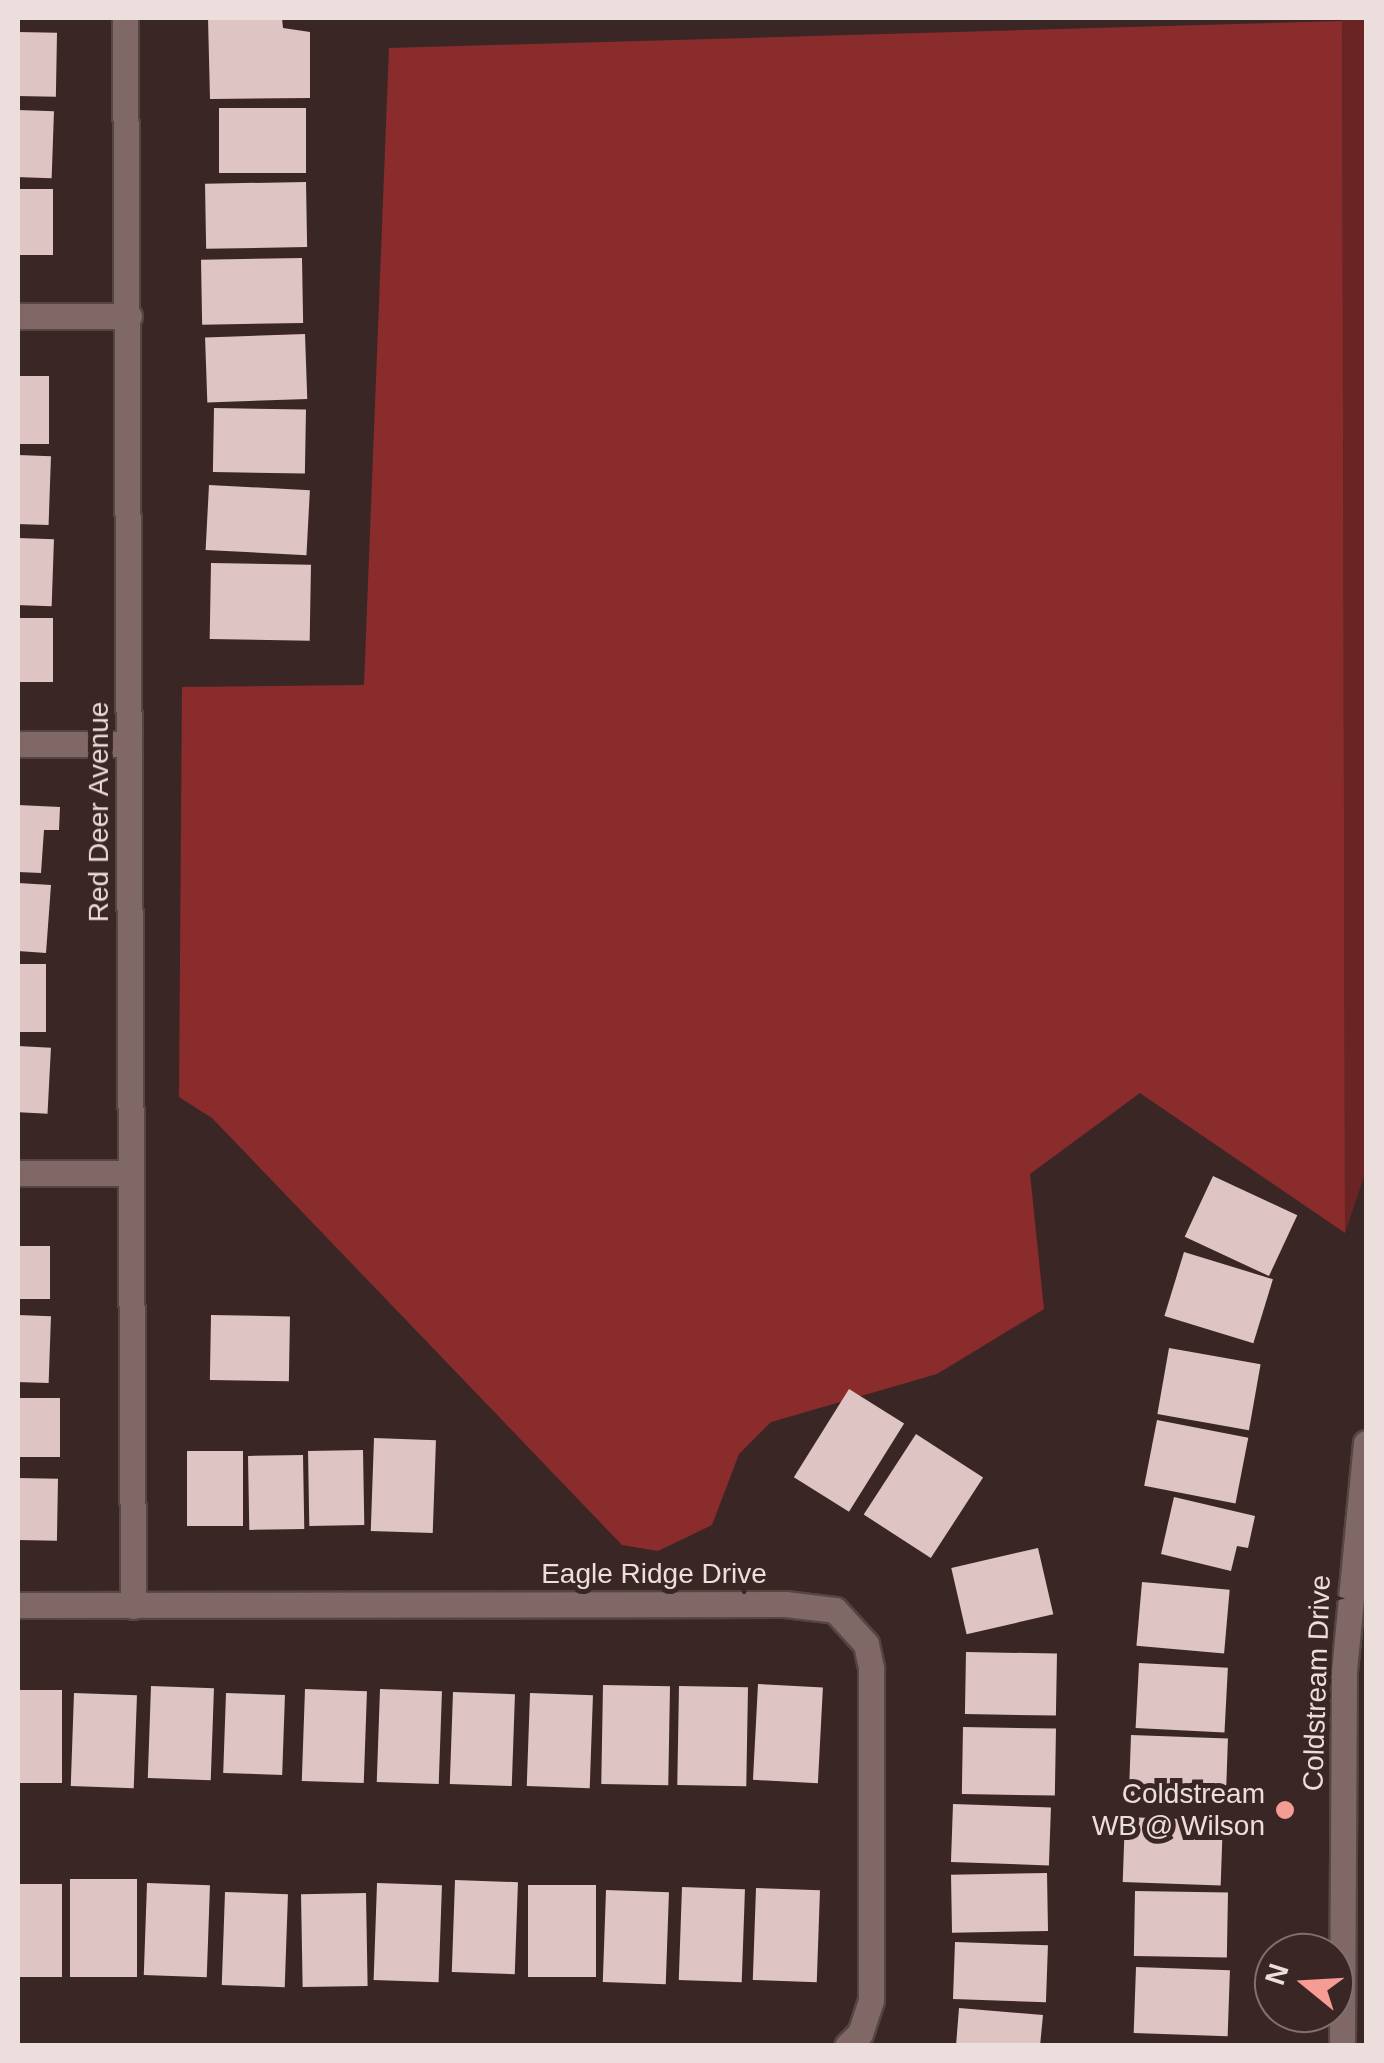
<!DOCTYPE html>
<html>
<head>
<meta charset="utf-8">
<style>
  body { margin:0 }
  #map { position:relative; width:1384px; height:2063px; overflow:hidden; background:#3a2725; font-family:Helvetica,sans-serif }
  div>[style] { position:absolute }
  .green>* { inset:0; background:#692423 }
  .forest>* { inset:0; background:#8b2c2c }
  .building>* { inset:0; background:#dec4c2; transform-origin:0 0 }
  .roads { filter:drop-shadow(2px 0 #554544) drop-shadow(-2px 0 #554544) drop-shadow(0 2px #554544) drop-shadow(0 -2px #554544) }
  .minor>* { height:25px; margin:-12.5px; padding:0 12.5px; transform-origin:12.5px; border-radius:12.5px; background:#7f6866 }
  .tertiary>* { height:25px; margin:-12.5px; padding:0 12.5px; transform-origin:12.5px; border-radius:12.5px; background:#7f6866 }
  .dots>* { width:28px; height:28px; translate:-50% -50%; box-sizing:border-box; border:5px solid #3a2725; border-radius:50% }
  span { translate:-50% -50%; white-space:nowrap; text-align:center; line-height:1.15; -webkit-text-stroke:10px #3a2725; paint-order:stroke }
  .street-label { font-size:28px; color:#ebdedd }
  .poi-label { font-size:28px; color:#ebdedd }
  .right { translate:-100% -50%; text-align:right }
  .frame { position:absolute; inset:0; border:20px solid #ebdedd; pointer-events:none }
  .north { position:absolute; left:1254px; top:1933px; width:100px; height:100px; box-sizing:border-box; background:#3a2725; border:2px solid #81706f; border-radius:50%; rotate:288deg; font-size:28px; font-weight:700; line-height:40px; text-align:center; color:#ebdedd }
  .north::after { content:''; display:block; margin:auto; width:35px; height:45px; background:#f59c95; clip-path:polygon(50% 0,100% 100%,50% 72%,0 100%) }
</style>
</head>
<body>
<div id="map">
  <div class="green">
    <i style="clip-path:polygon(1342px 18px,1366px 18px,1366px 1171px,1345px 1233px)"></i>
  </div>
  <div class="forest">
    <i style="clip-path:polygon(1342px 21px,1345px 1233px,1140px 1093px,1030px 1174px,1044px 1309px,937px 1374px,771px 1422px,739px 1454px,712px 1525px,658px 1551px,622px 1545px,212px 1118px,179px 1097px,182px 687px,364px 685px,389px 48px)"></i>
  </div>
  <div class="building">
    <i style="clip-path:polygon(208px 18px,282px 18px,283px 28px,310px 32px,310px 98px,210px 99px)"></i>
    <i style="left:18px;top:32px;width:39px;height:64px;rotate:1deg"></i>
    <i style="left:306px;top:108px;width:65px;height:87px;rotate:90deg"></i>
    <i style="left:18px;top:110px;width:36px;height:67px;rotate:2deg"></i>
    <i style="left:306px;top:182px;width:65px;height:101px;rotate:89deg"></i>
    <i style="left:18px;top:189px;width:35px;height:66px"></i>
    <i style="left:302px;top:258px;width:65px;height:101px;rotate:89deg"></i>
    <i style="left:305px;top:334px;width:65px;height:100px;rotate:88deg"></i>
    <i style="left:18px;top:376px;width:31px;height:68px"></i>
    <i style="left:214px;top:408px;width:92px;height:64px;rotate:1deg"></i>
    <i style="left:18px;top:455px;width:33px;height:69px;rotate:2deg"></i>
    <i style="left:209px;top:485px;width:101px;height:65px;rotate:3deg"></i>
    <i style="left:18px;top:538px;width:36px;height:67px;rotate:2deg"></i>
    <i style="left:211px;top:563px;width:100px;height:76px;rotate:1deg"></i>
    <i style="left:18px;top:618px;width:35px;height:64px"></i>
    <i style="clip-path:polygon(18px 805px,60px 807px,59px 830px,44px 830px,41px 873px,18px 872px)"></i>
    <i style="clip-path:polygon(18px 883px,51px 885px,46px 953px,18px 951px)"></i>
    <i style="left:18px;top:964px;width:28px;height:68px"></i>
    <i style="left:18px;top:1046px;width:33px;height:66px;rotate:3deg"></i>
    <i style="left:1213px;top:1176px;width:93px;height:67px;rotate:25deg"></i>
    <i style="left:18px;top:1246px;width:32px;height:53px"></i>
    <i style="left:1184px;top:1252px;width:93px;height:67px;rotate:17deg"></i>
    <i style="left:18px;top:1315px;width:33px;height:67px;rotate:2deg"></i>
    <i style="left:211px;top:1315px;width:79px;height:65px;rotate:1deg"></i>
    <i style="left:1169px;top:1348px;width:93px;height:67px;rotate:10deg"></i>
    <i style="left:849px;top:1389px;width:65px;height:104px;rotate:32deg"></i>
    <i style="left:18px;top:1398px;width:42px;height:59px"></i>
    <i style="left:1157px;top:1420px;width:93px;height:67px;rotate:11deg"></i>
    <i style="left:916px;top:1434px;width:80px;height:96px;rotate:33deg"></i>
    <i style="left:374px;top:1438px;width:62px;height:93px;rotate:2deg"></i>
    <i style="left:363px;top:1450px;width:75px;height:55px;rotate:89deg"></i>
    <i style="left:187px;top:1451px;width:56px;height:75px"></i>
    <i style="left:303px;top:1455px;width:74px;height:55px;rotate:89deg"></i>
    <i style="left:18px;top:1478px;width:40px;height:62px;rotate:1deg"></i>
    <i style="clip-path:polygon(1174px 1497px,1255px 1516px,1248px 1548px,1237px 1546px,1231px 1571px,1161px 1554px)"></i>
    <i style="left:1038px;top:1548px;width:68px;height:89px;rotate:77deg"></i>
    <i style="left:1142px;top:1582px;width:88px;height:64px;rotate:5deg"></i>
    <i style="left:966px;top:1652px;width:91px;height:62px;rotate:1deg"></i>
    <i style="left:1139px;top:1663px;width:89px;height:65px;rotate:3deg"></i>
    <i style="left:758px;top:1684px;width:65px;height:96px;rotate:3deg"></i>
    <i style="left:603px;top:1685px;width:67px;height:99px;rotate:1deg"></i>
    <i style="left:151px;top:1686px;width:63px;height:92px;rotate:2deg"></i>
    <i style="left:679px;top:1686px;width:69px;height:99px;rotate:1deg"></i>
    <i style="left:305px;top:1689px;width:62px;height:92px;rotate:2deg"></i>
    <i style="left:380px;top:1689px;width:62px;height:93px;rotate:2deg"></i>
    <i style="left:18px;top:1690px;width:44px;height:93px"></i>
    <i style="left:453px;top:1692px;width:62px;height:92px;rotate:2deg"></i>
    <i style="left:74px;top:1693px;width:63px;height:93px;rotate:2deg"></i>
    <i style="left:226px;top:1693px;width:59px;height:80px;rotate:2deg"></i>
    <i style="left:530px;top:1693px;width:63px;height:93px;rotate:2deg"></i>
    <i style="left:963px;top:1727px;width:93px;height:67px;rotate:1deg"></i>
    <i style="left:1131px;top:1735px;width:97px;height:67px;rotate:2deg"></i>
    <i style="left:953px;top:1804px;width:98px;height:58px;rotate:2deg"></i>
    <i style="left:1125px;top:1817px;width:98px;height:65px;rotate:2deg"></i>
    <i style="left:1047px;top:1873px;width:58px;height:96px;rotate:89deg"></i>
    <i style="left:70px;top:1879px;width:67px;height:98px"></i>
    <i style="left:455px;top:1880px;width:63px;height:92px;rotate:2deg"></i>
    <i style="left:147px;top:1883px;width:63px;height:92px;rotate:2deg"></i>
    <i style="left:377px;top:1883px;width:65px;height:97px;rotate:2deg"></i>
    <i style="left:62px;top:1884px;width:93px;height:44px;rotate:90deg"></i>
    <i style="left:528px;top:1885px;width:68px;height:92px"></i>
    <i style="left:682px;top:1887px;width:63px;height:93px;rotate:2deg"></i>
    <i style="left:756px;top:1888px;width:64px;height:92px;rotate:2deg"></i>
    <i style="left:606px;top:1890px;width:63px;height:92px;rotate:2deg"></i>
    <i style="left:1135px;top:1891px;width:93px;height:65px;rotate:1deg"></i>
    <i style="left:225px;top:1892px;width:63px;height:93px;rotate:2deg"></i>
    <i style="left:366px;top:1893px;width:93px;height:65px;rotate:89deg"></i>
    <i style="left:955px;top:1942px;width:93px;height:57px;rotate:2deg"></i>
    <i style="left:1136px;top:1967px;width:94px;height:66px;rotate:2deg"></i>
    <i style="clip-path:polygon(959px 2008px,1043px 2015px,1040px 2046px,956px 2046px)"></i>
  </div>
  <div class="roads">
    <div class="minor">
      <i style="left:125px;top:18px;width:1588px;rotate:89.71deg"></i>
      <i style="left:18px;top:316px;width:111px"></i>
      <i style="left:18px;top:744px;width:111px"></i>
      <i style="left:18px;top:1173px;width:110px"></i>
      <i style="left:18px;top:1605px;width:767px;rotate:-0.07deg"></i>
      <i style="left:785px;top:1604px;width:50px;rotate:6.8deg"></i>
      <i style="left:835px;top:1610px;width:46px;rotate:47.6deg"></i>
      <i style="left:866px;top:1644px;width:25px;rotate:78deg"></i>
      <i style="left:871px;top:1668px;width:332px;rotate:90deg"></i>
      <i style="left:871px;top:2000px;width:35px;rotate:108deg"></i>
      <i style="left:860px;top:2033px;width:18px;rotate:135deg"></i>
    </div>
    <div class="tertiary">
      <i style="left:1342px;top:2046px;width:375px;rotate:-89.7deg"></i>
      <i style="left:1344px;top:1671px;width:229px;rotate:-84.5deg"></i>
    </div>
  </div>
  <div class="dots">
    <i style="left:1285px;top:1810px;background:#f59c95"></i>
  </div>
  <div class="street-label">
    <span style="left:99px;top:812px;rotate:-90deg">Red Deer Avenue</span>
    <span style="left:654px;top:1574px">Eagle Ridge Drive</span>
    <span style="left:1317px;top:1683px;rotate:-88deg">Coldstream Drive</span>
  </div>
  <div class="poi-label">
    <span class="right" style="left:1265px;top:1810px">Coldstream<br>WB @ Wilson</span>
  </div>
  <div class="frame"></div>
  <div class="north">N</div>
</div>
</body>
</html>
